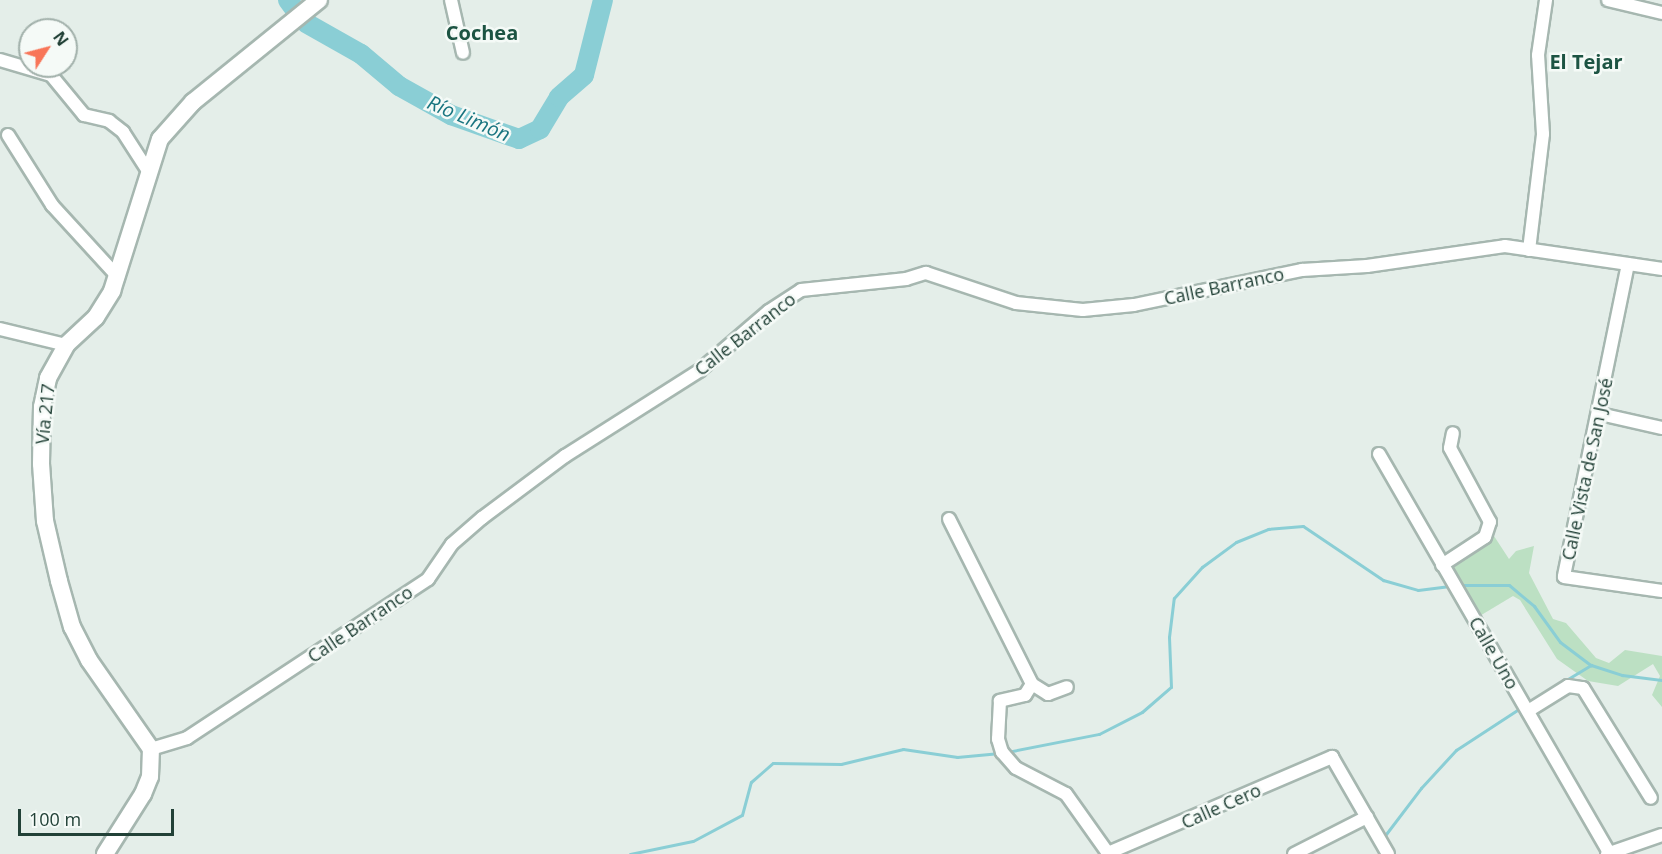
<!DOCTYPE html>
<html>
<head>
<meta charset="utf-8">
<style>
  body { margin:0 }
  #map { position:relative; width:1662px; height:854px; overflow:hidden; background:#e4eee9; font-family:"Open Sans",sans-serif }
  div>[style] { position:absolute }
  .green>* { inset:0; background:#bce0c3 }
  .stream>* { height:3px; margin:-1.5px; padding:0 1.5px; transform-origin:1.5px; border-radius:1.5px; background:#8aced5 }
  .river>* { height:20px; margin:-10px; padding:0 10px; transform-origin:10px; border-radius:10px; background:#8aced5 }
  .roads { filter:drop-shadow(2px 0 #a6b7b0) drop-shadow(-2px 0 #a6b7b0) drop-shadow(0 2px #a6b7b0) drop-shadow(0 -2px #a6b7b0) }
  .minor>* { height:12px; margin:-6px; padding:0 6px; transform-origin:6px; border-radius:6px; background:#fff }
  .secondary>* { height:16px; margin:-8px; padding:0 8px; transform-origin:8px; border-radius:8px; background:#fff }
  span { translate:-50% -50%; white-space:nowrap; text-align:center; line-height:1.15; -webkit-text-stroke:5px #f5faf7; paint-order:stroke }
  .street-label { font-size:18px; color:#224137 }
  .neighbourhood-label { font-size:20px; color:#1d5443; font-weight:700 }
  .water-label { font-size:20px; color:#197580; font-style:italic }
  .north { position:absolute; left:18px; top:18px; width:60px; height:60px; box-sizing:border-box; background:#f5faf7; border:2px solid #a1b0aa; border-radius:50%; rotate:54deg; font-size:16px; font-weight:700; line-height:24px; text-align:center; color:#224137 }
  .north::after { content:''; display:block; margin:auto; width:21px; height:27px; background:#f87558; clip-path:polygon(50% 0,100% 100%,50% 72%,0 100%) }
  .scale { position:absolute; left:18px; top:809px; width:156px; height:27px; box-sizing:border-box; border:3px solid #224137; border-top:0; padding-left:8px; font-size:18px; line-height:21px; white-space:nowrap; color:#224137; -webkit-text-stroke:4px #f5faf7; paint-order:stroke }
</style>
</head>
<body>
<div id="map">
  <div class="green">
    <i style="clip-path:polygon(1494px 536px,1509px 559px,1516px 551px,1534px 546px,1529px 573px,1553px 619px,1566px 623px,1596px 658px,1609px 663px,1625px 650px,1662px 656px,1662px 707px,1652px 695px,1660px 676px,1653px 664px,1618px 686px,1588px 681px,1557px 659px,1520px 600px,1513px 596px,1478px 617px,1450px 567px)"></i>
  </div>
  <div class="stream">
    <i style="left:1460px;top:585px;width:49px"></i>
    <i style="left:1509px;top:585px;width:33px;rotate:40deg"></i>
    <i style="left:1534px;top:606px;width:44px;rotate:54.2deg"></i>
    <i style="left:1560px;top:642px;width:39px;rotate:37deg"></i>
    <i style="left:1591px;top:665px;width:33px;rotate:18deg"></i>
    <i style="left:1622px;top:675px;width:40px;rotate:7.1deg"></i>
    <i style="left:1528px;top:703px;width:74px;rotate:-31.1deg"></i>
    <i style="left:1007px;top:752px;width:94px;rotate:-11.1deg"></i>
    <i style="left:1099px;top:734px;width:48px;rotate:-27.1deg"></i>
    <i style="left:1142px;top:712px;width:38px;rotate:-41deg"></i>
    <i style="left:1171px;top:687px;width:50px;rotate:-92.3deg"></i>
    <i style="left:1169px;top:637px;width:39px;rotate:-83deg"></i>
    <i style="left:1174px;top:598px;width:42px;rotate:-47.9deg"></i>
    <i style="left:1202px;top:567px;width:42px;rotate:-36.3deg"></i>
    <i style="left:1236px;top:542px;width:35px;rotate:-22deg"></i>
    <i style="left:1268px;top:529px;width:35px;rotate:-5deg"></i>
    <i style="left:1303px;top:526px;width:97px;rotate:34deg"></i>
    <i style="left:1383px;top:580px;width:36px;rotate:16deg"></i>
    <i style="left:1418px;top:590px;width:32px;rotate:-7deg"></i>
    <i style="left:1383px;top:838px;width:63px;rotate:-52.8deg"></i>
    <i style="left:1421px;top:788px;width:52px;rotate:-47.4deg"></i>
    <i style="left:1456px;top:750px;width:79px;rotate:-33.1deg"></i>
    <i style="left:630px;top:854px;width:64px;rotate:-11.7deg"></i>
    <i style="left:693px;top:841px;width:55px;rotate:-28deg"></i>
    <i style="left:742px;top:815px;width:34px;rotate:-75deg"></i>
    <i style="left:751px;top:782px;width:29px;rotate:-41deg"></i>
    <i style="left:773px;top:763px;width:68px;rotate:0.8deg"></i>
    <i style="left:841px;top:764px;width:64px;rotate:-13.6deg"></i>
    <i style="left:903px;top:749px;width:55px;rotate:8.4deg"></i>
    <i style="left:957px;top:757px;width:43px;rotate:-5.3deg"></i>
  </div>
  <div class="river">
    <i style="left:288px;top:0;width:14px;rotate:54deg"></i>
    <i style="left:306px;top:23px;width:63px;rotate:29.4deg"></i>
    <i style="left:361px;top:54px;width:50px;rotate:40.1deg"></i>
    <i style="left:399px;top:86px;width:60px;rotate:29.1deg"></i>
    <i style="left:451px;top:115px;width:72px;rotate:19.4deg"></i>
    <i style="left:519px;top:139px;width:23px;rotate:-25deg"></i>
    <i style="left:540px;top:129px;width:37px;rotate:-59deg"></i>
    <i style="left:559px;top:97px;width:33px;rotate:-41deg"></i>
    <i style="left:584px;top:75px;width:77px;rotate:-75.8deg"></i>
  </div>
  <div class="roads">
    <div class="minor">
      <i style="left:451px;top:0;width:54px;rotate:77.2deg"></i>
      <i style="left:1608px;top:0;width:56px;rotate:13.5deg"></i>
      <i style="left:0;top:60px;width:53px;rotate:16.4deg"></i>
      <i style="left:51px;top:75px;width:52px;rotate:50.5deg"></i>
      <i style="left:84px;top:115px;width:26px;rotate:13deg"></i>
      <i style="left:109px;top:121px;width:18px;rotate:38deg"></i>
      <i style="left:123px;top:132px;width:50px;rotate:57.3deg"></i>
      <i style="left:8px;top:135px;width:83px;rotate:57.8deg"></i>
      <i style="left:52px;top:205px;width:98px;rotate:47.5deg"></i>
      <i style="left:1529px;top:250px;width:117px;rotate:-83.1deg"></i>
      <i style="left:1543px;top:134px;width:79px;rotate:-93.6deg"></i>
      <i style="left:1538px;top:55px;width:56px;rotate:-81.7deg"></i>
      <i style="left:1628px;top:264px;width:319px;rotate:101.6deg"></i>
      <i style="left:1564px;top:577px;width:99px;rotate:8.1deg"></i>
      <i style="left:0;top:329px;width:68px;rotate:13.6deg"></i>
      <i style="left:1600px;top:414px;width:64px;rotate:12.7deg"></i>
      <i style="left:1379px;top:454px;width:461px;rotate:60deg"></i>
      <i style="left:949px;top:519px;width:185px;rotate:63.3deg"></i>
      <i style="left:1032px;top:684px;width:13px;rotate:122deg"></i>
      <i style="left:1025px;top:695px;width:26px;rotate:167deg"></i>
      <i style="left:1000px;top:701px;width:38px;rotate:93deg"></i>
      <i style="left:998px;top:739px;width:14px;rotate:73deg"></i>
      <i style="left:1002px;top:752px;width:21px;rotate:49deg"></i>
      <i style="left:1016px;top:768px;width:56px;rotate:27.5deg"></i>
      <i style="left:1066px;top:794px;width:72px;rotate:54.6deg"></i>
      <i style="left:1108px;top:853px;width:244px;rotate:-23.2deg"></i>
      <i style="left:1332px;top:757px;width:112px;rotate:60deg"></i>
      <i style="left:1442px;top:565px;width:51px;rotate:-33.1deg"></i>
      <i style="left:1485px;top:537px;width:16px;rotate:-72deg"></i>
      <i style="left:1490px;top:522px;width:84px;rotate:-118.4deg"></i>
      <i style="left:1450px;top:448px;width:15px;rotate:-79deg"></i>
      <i style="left:1032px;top:684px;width:19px;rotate:32deg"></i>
      <i style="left:1048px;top:694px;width:20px;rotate:-20deg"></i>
      <i style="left:1528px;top:711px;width:47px;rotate:-32deg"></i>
      <i style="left:1568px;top:686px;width:15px;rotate:8deg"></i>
      <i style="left:1583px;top:688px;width:129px;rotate:58.3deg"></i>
      <i style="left:151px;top:749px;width:38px;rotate:-17deg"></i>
      <i style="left:187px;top:738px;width:289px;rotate:-33.4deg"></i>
      <i style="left:428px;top:579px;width:42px;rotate:-55.6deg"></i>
      <i style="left:452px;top:544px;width:40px;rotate:-41deg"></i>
      <i style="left:482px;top:518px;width:104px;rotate:-36.8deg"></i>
      <i style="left:565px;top:456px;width:159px;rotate:-32.4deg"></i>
      <i style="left:699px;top:371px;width:92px;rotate:-40.6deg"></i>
      <i style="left:769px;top:311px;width:38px;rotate:-33deg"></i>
      <i style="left:801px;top:290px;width:106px;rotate:-6deg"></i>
      <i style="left:906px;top:279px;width:21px;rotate:-17deg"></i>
      <i style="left:926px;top:273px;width:95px;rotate:18.4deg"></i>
      <i style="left:1016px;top:303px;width:67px;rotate:6deg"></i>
      <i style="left:1083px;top:310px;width:51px;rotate:-5.6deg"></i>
      <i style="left:1134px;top:305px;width:172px;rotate:-11.8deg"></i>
      <i style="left:1302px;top:270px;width:65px;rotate:-3.5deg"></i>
      <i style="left:1367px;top:266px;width:139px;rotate:-8.2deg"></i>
      <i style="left:1505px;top:246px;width:159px;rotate:8.3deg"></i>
      <i style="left:1294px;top:854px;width:82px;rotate:-26.9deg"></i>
      <i style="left:1607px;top:854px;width:58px;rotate:-19.1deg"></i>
    </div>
    <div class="secondary">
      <i style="left:105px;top:854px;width:71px;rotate:-57.7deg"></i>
      <i style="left:143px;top:794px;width:18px;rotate:-68deg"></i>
      <i style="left:150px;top:777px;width:28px;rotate:-88deg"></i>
      <i style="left:151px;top:749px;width:108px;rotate:-124.9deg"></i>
      <i style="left:89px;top:660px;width:37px;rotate:-117deg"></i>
      <i style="left:72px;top:627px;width:48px;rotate:-105.8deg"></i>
      <i style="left:59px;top:581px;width:62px;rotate:-103.1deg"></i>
      <i style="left:45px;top:521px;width:57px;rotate:-94deg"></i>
      <i style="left:41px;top:464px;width:57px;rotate:-89deg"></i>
      <i style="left:42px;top:407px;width:30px;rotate:-78deg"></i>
      <i style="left:48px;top:378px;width:38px;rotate:-61deg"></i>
      <i style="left:66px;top:345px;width:41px;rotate:-43deg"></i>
      <i style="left:96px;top:317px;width:31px;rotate:-58deg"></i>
      <i style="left:112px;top:291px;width:159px;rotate:-72.5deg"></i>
      <i style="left:160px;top:139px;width:50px;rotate:-48.3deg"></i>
      <i style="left:193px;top:102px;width:162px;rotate:-39deg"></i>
    </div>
  </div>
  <div class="street-label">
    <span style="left:1224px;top:286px;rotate:-12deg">Calle Barranco</span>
    <span style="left:745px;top:334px;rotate:-38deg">Calle Barranco</span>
    <span style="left:45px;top:414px;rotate:-84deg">Vía 217</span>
    <span style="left:1587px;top:469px;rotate:-78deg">Calle Vista de San José</span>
    <span style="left:360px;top:624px;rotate:-34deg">Calle Barranco</span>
    <span style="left:1494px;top:653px;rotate:60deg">Calle Uno</span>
    <span style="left:1221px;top:806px;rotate:-24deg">Calle Cero</span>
  </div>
  <div class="neighbourhood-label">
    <span style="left:482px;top:32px">Cochea</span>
    <span style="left:1586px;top:61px">El Tejar</span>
  </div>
  <div class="water-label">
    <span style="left:469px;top:118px;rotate:23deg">Río Limón</span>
  </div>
  <div class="north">N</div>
  <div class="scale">100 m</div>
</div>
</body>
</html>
